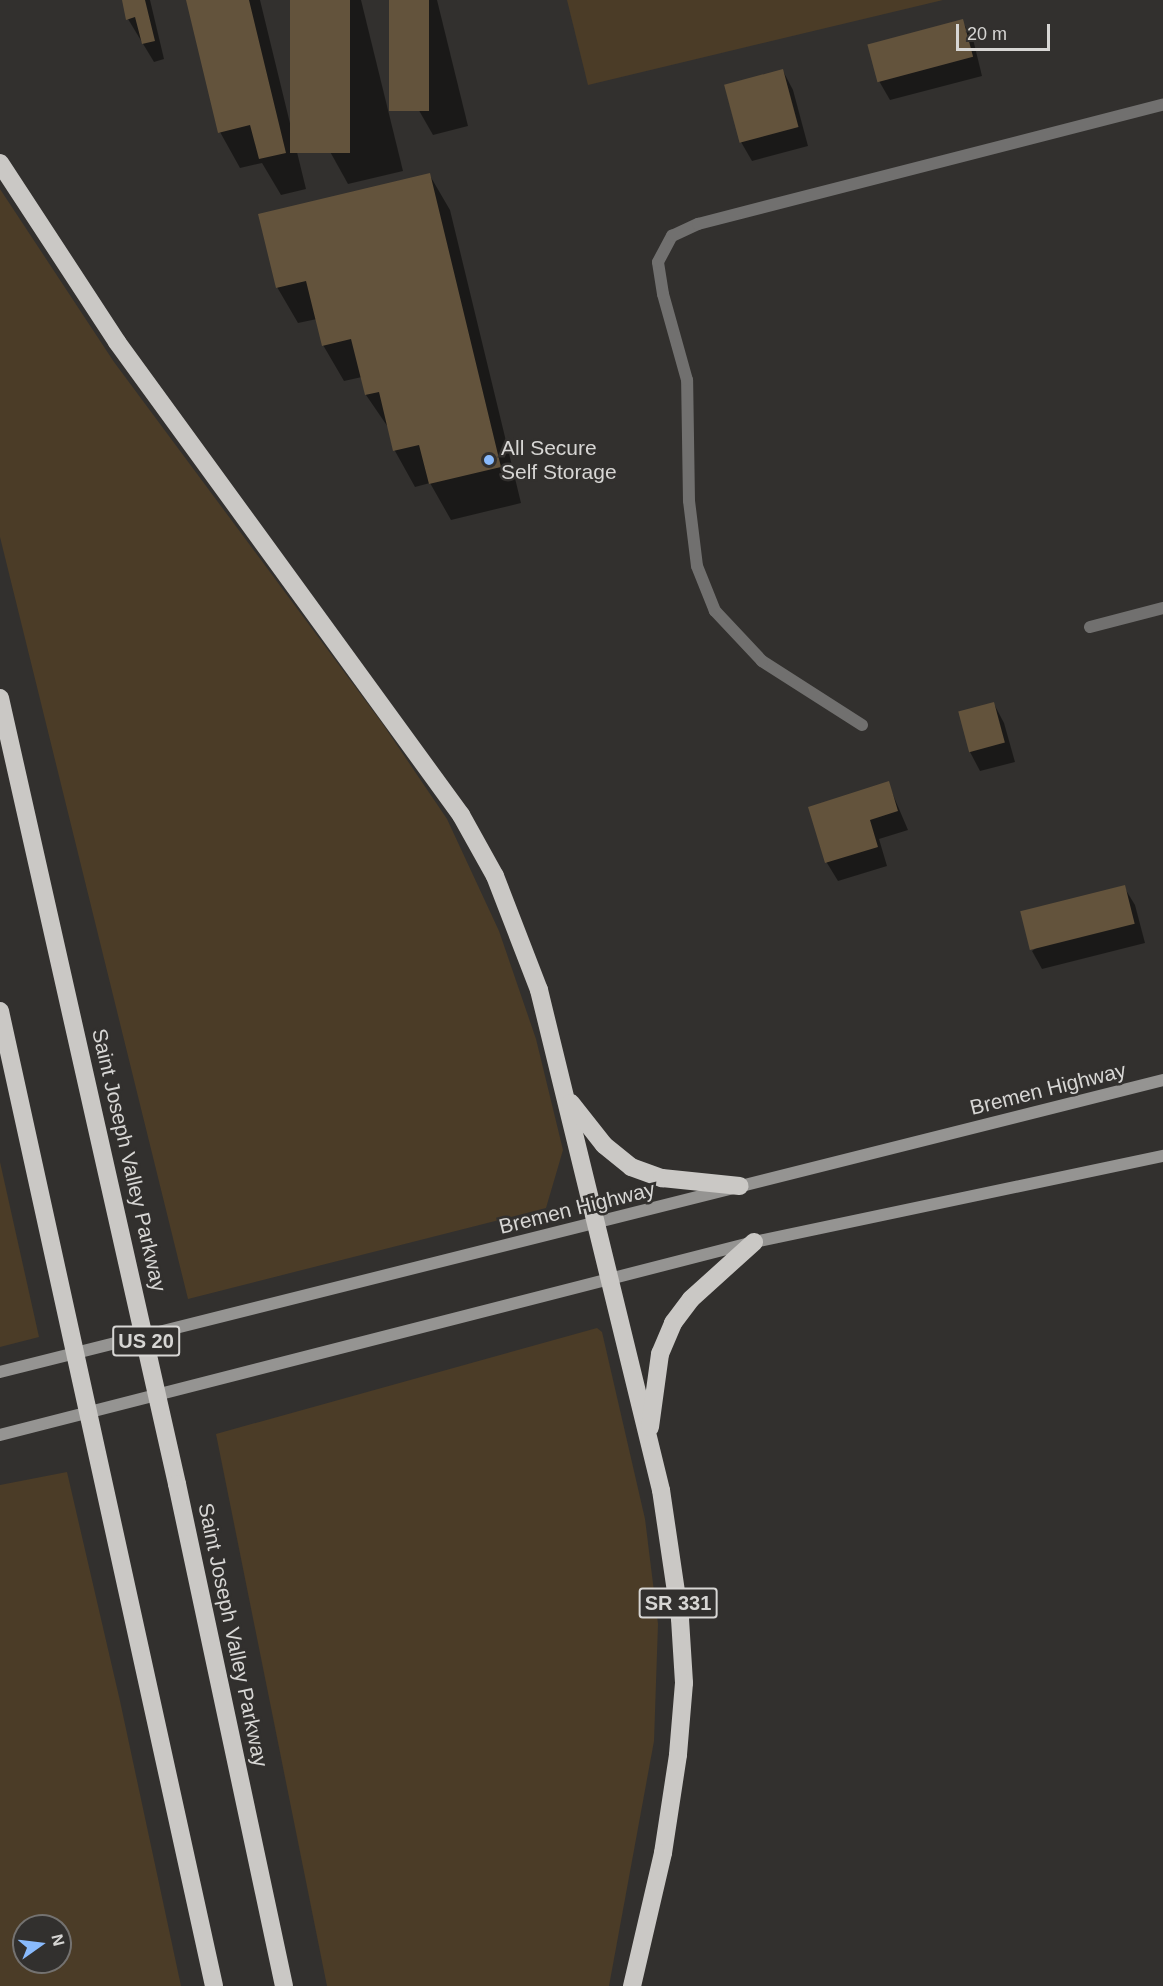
<!DOCTYPE html>
<html>
<head>
<meta charset="utf-8">
<style>
  body { margin:0 }
  #map { position:relative; width:1163px; height:1986px; overflow:hidden; background:#32302e; font-family:Helvetica,sans-serif }
  div>[style] { position:absolute }
  .green>* { inset:0; background:#4b3c27 }
  .shadow>* { inset:0; background:#0007 }
  .building>* { inset:0; background:#63533c; transform-origin:0 0 }
  .lane>* { height:12px; margin:-6px; padding:0 6px; transform-origin:6px; border-radius:6px; background:#71706f }
  .street>* { height:12px; margin:-6px; padding:0 6px; transform-origin:6px; border-radius:6px; background:#71706f }
  .secondary>* { height:12px; margin:-6px; padding:0 6px; transform-origin:6px; border-radius:6px; background:#959492 }
  .highway>* { height:18px; margin:-9px; padding:0 9px; transform-origin:9px; border-radius:9px; background:#cac8c5 }
  .dots>* { width:16px; height:16px; translate:-50% -50%; box-sizing:border-box; border:3px solid #32302e; border-radius:50% }
  span { translate:-50% -50%; white-space:nowrap; text-align:center; line-height:1.15; -webkit-text-stroke:5px #32302e; paint-order:stroke }
  .shield-label span { padding:2px 4px; background:#32302e; border:2px solid; border-radius:4px; -webkit-text-stroke-width:0 }
  .shield-label { font-size:20px; color:#d7d6d4; font-weight:700 }
  .poi-label { font-size:21px; color:#d7d6d4 }
  .left { translate:0 -50%; text-align:left }
  .street-label { font-size:21px; color:#d7d6d4 }
  .north { position:absolute; left:12px; top:1914px; width:60px; height:60px; box-sizing:border-box; background:#32302e; border:2px solid #747270; border-radius:50%; rotate:76deg; font-size:16px; font-weight:700; line-height:24px; text-align:center; color:#d7d6d4 }
  .north::after { content:''; display:block; margin:auto; width:21px; height:27px; background:#89bafc; clip-path:polygon(50% 0,100% 100%,50% 72%,0 100%) }
  .scale { position:absolute; left:956px; top:24px; width:94px; height:27px; box-sizing:border-box; border:3px solid #d7d6d4; border-top:0; padding-left:8px; font-size:18px; line-height:21px; white-space:nowrap; color:#d7d6d4; -webkit-text-stroke:4px #32302e; paint-order:stroke }
</style>
</head>
<body>
<div id="map">
  <div class="green">
    <i style="clip-path:polygon(567px 0,943px 0,588px 85px)"></i>
    <i style="clip-path:polygon(0 189px,114px 362px,382px 723px,447px 819px,499px 931px,536px 1039px,563px 1150px,546px 1208px,188px 1299px,0 537px)"></i>
    <i style="clip-path:polygon(0 1162px,39px 1337px,0 1347px)"></i>
    <i style="clip-path:polygon(597px 1328px,602px 1332px,645px 1519px,658px 1624px,654px 1741px,609px 1986px,327px 1986px,216px 1434px)"></i>
    <i style="clip-path:polygon(evenodd,67px 1472px,120px 1701px,181px 1986px,0 1986px,0 1485px,67px 1472px,24px 1926px,60px 1926px,60px 1962px,24px 1962px,24px 1926px)"></i>
  </div>
  <div class="shadow">
    <i style="clip-path:polygon(123px 0,150px 0,164px 59px,154px 62px,128px 19px)"></i>
    <i style="clip-path:polygon(187px 0,260px 0,306px 189px,281px 195px,262px 163px,240px 168px,220px 132px)"></i>
    <i style="clip-path:polygon(291px 0,361px 0,403px 171px,348px 184px,328px 148px)"></i>
    <i style="clip-path:polygon(391px 0,437px 0,468px 126px,433px 135px,417px 107px)"></i>
    <i style="clip-path:polygon(962px 21px,973px 39px,982px 76px,890px 100px,879px 81px)"></i>
    <i style="clip-path:polygon(783px 71px,793px 90px,808px 146px,752px 161px,741px 142px)"></i>
    <i style="clip-path:polygon(429px 174px,450px 210px,521px 503px,451px 520px,430px 483px,415px 487px,395px 451px,390px 430px,366px 395px,362px 377px,344px 381px,323px 345px,317px 319px,298px 323px,277px 287px)"></i>
    <i style="clip-path:polygon(994px 704px,1004px 723px,1015px 762px,980px 771px,970px 752px)"></i>
    <i style="clip-path:polygon(888px 783px,908px 830px,879px 839px,887px 866px,838px 881px,827px 863px,809px 808px)"></i>
    <i style="clip-path:polygon(1124px 887px,1135px 905px,1145px 943px,1042px 969px,1032px 951px)"></i>
  </div>
  <div class="building">
    <i style="clip-path:polygon(122px 0,145px 0,155px 41px,142px 44px,135px 17px,126px 20px)"></i>
    <i style="clip-path:polygon(186px 0,249px 0,286px 153px,259px 159px,250px 125px,218px 133px)"></i>
    <i style="left:290px;top:0;width:60px;height:153px"></i>
    <i style="left:389px;top:0;width:40px;height:111px"></i>
    <i style="left:963px;top:19px;width:39px;height:99px;rotate:75deg"></i>
    <i style="left:783px;top:69px;width:60px;height:61px;rotate:75deg"></i>
    <i style="clip-path:polygon(430px 173px,501px 467px,429px 484px,419px 445px,393px 451px,379px 392px,365px 395px,351px 339px,322px 346px,306px 281px,276px 288px,258px 214px)"></i>
    <i style="left:994px;top:702px;width:42px;height:37px;rotate:75deg"></i>
    <i style="clip-path:polygon(889px 781px,898px 811px,870px 820px,878px 847px,825px 863px,808px 807px)"></i>
    <i style="left:1125px;top:885px;width:40px;height:108px;rotate:76deg"></i>
  </div>
  <div class="lane">
    <i style="left:862px;top:725px;width:119px;rotate:-147.4deg"></i>
    <i style="left:762px;top:661px;width:69px;rotate:-133.2deg"></i>
    <i style="left:715px;top:611px;width:48px;rotate:-111.8deg"></i>
    <i style="left:697px;top:566px;width:65px;rotate:-97deg"></i>
    <i style="left:689px;top:501px;width:121px;rotate:-90.9deg"></i>
    <i style="left:687px;top:380px;width:89px;rotate:-105.6deg"></i>
    <i style="left:663px;top:294px;width:32px;rotate:-99deg"></i>
    <i style="left:658px;top:262px;width:30px;rotate:-62deg"></i>
    <i style="left:672px;top:236px;width:29px;rotate:-25deg"></i>
    <i style="left:698px;top:224px;width:480px;rotate:-14.4deg"></i>
  </div>
  <div class="street">
    <i style="left:1090px;top:627px;width:75px;rotate:-14.6deg"></i>
  </div>
  <div class="secondary">
    <i style="left:0;top:1372px;width:1199px;rotate:-14.09deg"></i>
    <i style="left:0;top:1435px;width:778px;rotate:-14.36deg"></i>
    <i style="left:754px;top:1242px;width:418px;rotate:-11.9deg"></i>
  </div>
  <div class="highway">
    <i style="left:0;top:163px;width:214px;rotate:56.8deg"></i>
    <i style="left:117px;top:342px;width:585px;rotate:53.97deg"></i>
    <i style="left:461px;top:815px;width:70px;rotate:60.9deg"></i>
    <i style="left:495px;top:876px;width:122px;rotate:68.9deg"></i>
    <i style="left:539px;top:990px;width:515px;rotate:76.29deg"></i>
    <i style="left:661px;top:1490px;width:130px;rotate:81.6deg"></i>
    <i style="left:680px;top:1619px;width:64px;rotate:86.4deg"></i>
    <i style="left:684px;top:1683px;width:72px;rotate:94.8deg"></i>
    <i style="left:678px;top:1755px;width:99px;rotate:98.7deg"></i>
    <i style="left:663px;top:1853px;width:137px;rotate:103.1deg"></i>
    <i style="left:0;top:698px;width:806px;rotate:77.31deg"></i>
    <i style="left:177px;top:1484px;width:513px;rotate:77.97deg"></i>
    <i style="left:0;top:1011px;width:998px;rotate:77.62deg"></i>
    <i style="left:571px;top:1103px;width:53px;rotate:51.8deg"></i>
    <i style="left:604px;top:1145px;width:35px;rotate:39deg"></i>
    <i style="left:631px;top:1167px;width:33px;rotate:20deg"></i>
    <i style="left:662px;top:1178px;width:78px;rotate:5.9deg"></i>
    <i style="left:650px;top:1427px;width:74px;rotate:-82.2deg"></i>
    <i style="left:660px;top:1354px;width:34px;rotate:-67deg"></i>
    <i style="left:673px;top:1323px;width:30px;rotate:-53deg"></i>
    <i style="left:691px;top:1299px;width:85px;rotate:-42.1deg"></i>
  </div>
  <div class="dots">
    <i style="left:489px;top:460px;background:#89bafc"></i>
  </div>
  <div class="shield-label">
    <span style="left:146px;top:1341px">US 20</span>
    <span style="left:678px;top:1603px">SR 331</span>
  </div>
  <div class="poi-label">
    <span class="left" style="left:501px;top:460px">All Secure<br>Self Storage</span>
  </div>
  <div class="street-label">
    <span style="left:1048px;top:1089px;rotate:-14deg">Bremen Highway</span>
    <span style="left:129px;top:1160px;rotate:77deg">Saint Joseph Valley Parkway</span>
    <span style="left:577px;top:1208px;rotate:-14deg">Bremen Highway</span>
    <span style="left:233px;top:1635px;rotate:78deg">Saint Joseph Valley Parkway</span>
  </div>
  <div class="north">N</div>
  <div class="scale">20 m</div>
</div>
</body>
</html>
